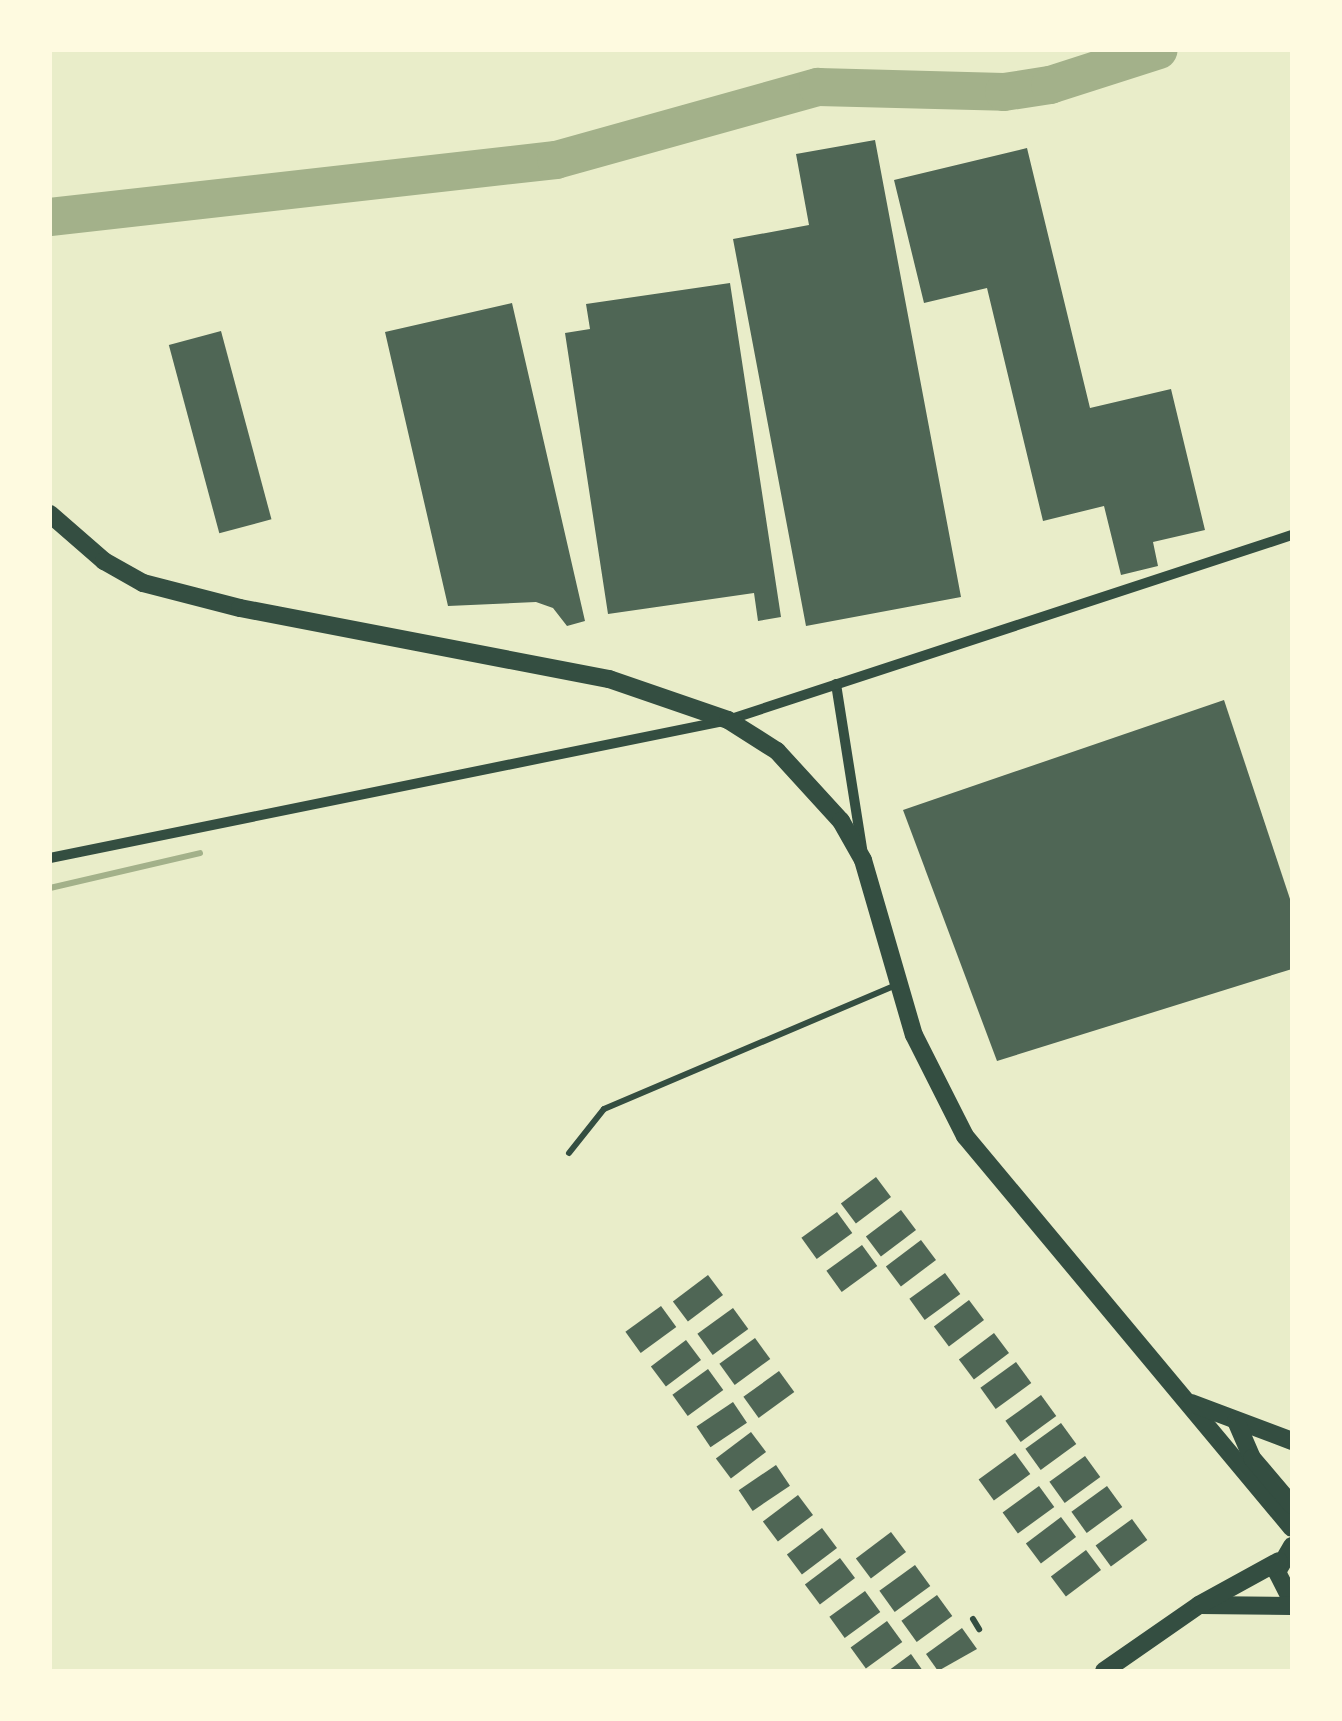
<!DOCTYPE html>
<html>
<head>
<meta charset="utf-8">
<style>
  body { margin:0 }
  #map { position:relative; width:1342px; height:1721px; overflow:hidden; background:#e9edc9; font-family:"Sofia Sans Condensed",sans-serif }
  div>[style] { position:absolute }
  .stream>* { height:6px; margin:-3px; padding:0 3px; transform-origin:3px; border-radius:3px; background:#a3b18a }
  .river>* { height:38px; margin:-19px; padding:0 19px; transform-origin:19px; border-radius:19px; background:#a3b18a }
  .building>* { inset:0; background:#4f6655; transform-origin:0 0 }
  .service>* { height:6px; margin:-3px; padding:0 3px; transform-origin:3px; border-radius:3px; background:#344e41 }
  .minor>* { height:10px; margin:-5px; padding:0 5px; transform-origin:5px; border-radius:5px; background:#344e41 }
  .secondary>* { height:18px; margin:-9px; padding:0 9px; transform-origin:9px; border-radius:9px; background:#344e41 }
  span { translate:-50% -50%; white-space:nowrap; text-align:center; line-height:1.15; -webkit-text-stroke:8px #fefae0; paint-order:stroke }
  .frame { position:absolute; inset:0; border:52px solid #fefae0; pointer-events:none }
</style>
</head>
<body>
<div id="map">
  <div class="stream">
    <i style="left:50px;top:888px;width:154px;rotate:-13.1deg"></i>
  </div>
  <div class="river">
    <i style="left:50px;top:217px;width:509px;rotate:-6.43deg"></i>
    <i style="left:556px;top:160px;width:272px;rotate:-15.6deg"></i>
    <i style="left:818px;top:87px;width:186px;rotate:1.5deg"></i>
    <i style="left:1004px;top:92px;width:47px;rotate:-8.7deg"></i>
    <i style="left:1050px;top:85px;width:114px;rotate:-17.8deg"></i>
  </div>
  <div class="building">
    <i style="clip-path:polygon(875px 140px,961px 597px,806px 626px,733px 239px,809px 225px,796px 154px)"></i>
    <i style="clip-path:polygon(1027px 148px,1090px 408px,1171px 389px,1205px 530px,1153px 542px,1158px 566px,1121px 575px,1104px 506px,1043px 521px,987px 288px,924px 303px,894px 180px)"></i>
    <i style="clip-path:polygon(730px 283px,781px 617px,758px 621px,754px 593px,608px 614px,565px 333px,590px 329px,586px 304px)"></i>
    <i style="clip-path:polygon(512px 303px,585px 621px,567px 626px,553px 608px,536px 602px,448px 606px,385px 332px)"></i>
    <i style="left:221px;top:331px;width:195px;height:54px;rotate:75deg"></i>
    <i style="clip-path:polygon(1224px 700px,1292px 905px,1292px 969px,997px 1061px,903px 810px)"></i>
    <i style="left:876px;top:1177px;width:25px;height:44px;rotate:53deg"></i>
    <i style="left:901px;top:1210px;width:25px;height:44px;rotate:53deg"></i>
    <i style="left:837px;top:1212px;width:26px;height:44px;rotate:54deg"></i>
    <i style="left:921px;top:1240px;width:25px;height:44px;rotate:53deg"></i>
    <i style="left:862px;top:1245px;width:26px;height:44px;rotate:54deg"></i>
    <i style="left:945px;top:1273px;width:26px;height:44px;rotate:54deg"></i>
    <i style="left:708px;top:1275px;width:25px;height:44px;rotate:53deg"></i>
    <i style="left:969px;top:1300px;width:25px;height:44px;rotate:53deg"></i>
    <i style="left:661px;top:1306px;width:26px;height:44px;rotate:54deg"></i>
    <i style="left:733px;top:1308px;width:26px;height:44px;rotate:54deg"></i>
    <i style="left:994px;top:1333px;width:25px;height:44px;rotate:53deg"></i>
    <i style="left:755px;top:1338px;width:26px;height:44px;rotate:54deg"></i>
    <i style="left:686px;top:1340px;width:25px;height:44px;rotate:53deg"></i>
    <i style="left:1016px;top:1362px;width:26px;height:44px;rotate:54deg"></i>
    <i style="left:708px;top:1369px;width:26px;height:44px;rotate:54deg"></i>
    <i style="left:779px;top:1371px;width:26px;height:44px;rotate:54deg"></i>
    <i style="left:1041px;top:1395px;width:26px;height:44px;rotate:54deg"></i>
    <i style="left:733px;top:1402px;width:25px;height:44px;rotate:56deg"></i>
    <i style="left:1061px;top:1423px;width:26px;height:44px;rotate:54deg"></i>
    <i style="left:751px;top:1432px;width:25px;height:44px;rotate:53deg"></i>
    <i style="left:1015px;top:1453px;width:26px;height:45px;rotate:54deg"></i>
    <i style="left:1085px;top:1456px;width:26px;height:44px;rotate:54deg"></i>
    <i style="left:776px;top:1465px;width:25px;height:45px;rotate:56deg"></i>
    <i style="left:1039px;top:1486px;width:26px;height:45px;rotate:54deg"></i>
    <i style="left:1107px;top:1486px;width:26px;height:44px;rotate:54deg"></i>
    <i style="left:798px;top:1495px;width:25px;height:44px;rotate:53deg"></i>
    <i style="left:1061px;top:1517px;width:25px;height:44px;rotate:53deg"></i>
    <i style="left:1132px;top:1519px;width:26px;height:45px;rotate:54deg"></i>
    <i style="left:822px;top:1528px;width:25px;height:44px;rotate:53deg"></i>
    <i style="left:891px;top:1532px;width:25px;height:44px;rotate:53deg"></i>
    <i style="left:1086px;top:1550px;width:25px;height:44px;rotate:53deg"></i>
    <i style="left:840px;top:1558px;width:25px;height:44px;rotate:53deg"></i>
    <i style="left:915px;top:1565px;width:26px;height:44px;rotate:54deg"></i>
    <i style="left:865px;top:1591px;width:26px;height:44px;rotate:54deg"></i>
    <i style="left:937px;top:1595px;width:26px;height:44px;rotate:54deg"></i>
    <i style="left:887px;top:1621px;width:26px;height:45px;rotate:54deg"></i>
    <i style="clip-path:polygon(962px 1628px,977px 1649px,938px 1671px,926px 1654px)"></i>
    <i style="clip-path:polygon(911px 1654px,923px 1671px,888px 1671px)"></i>
  </div>
  <div class="service">
    <i style="left:569px;top:1153px;width:56px;rotate:-51.5deg"></i>
    <i style="left:604px;top:1109px;width:320px;rotate:-23deg"></i>
    <i style="left:973px;top:1619px;width:12px;rotate:59deg"></i>
  </div>
  <div class="minor">
    <i style="left:836px;top:684px;width:167px;rotate:81deg"></i>
    <i style="left:50px;top:858px;width:692px;rotate:-11.5deg"></i>
    <i style="left:728px;top:720px;width:594px;rotate:-18.16deg"></i>
  </div>
  <div class="secondary">
    <i style="left:50px;top:514px;width:72px;rotate:41deg"></i>
    <i style="left:104px;top:561px;width:45px;rotate:29.4deg"></i>
    <i style="left:143px;top:583px;width:100px;rotate:14.5deg"></i>
    <i style="left:240px;top:608px;width:376px;rotate:10.9deg"></i>
    <i style="left:609px;top:679px;width:126px;rotate:19deg"></i>
    <i style="left:728px;top:720px;width:58px;rotate:32.3deg"></i>
    <i style="left:777px;top:751px;width:95px;rotate:47.6deg"></i>
    <i style="left:841px;top:821px;width:45px;rotate:60.6deg"></i>
    <i style="left:863px;top:860px;width:182px;rotate:73.8deg"></i>
    <i style="left:914px;top:1035px;width:113px;rotate:63.2deg"></i>
    <i style="left:965px;top:1136px;width:510px;rotate:50.17deg"></i>
    <i style="left:1191px;top:1403px;width:108px;rotate:20.6deg"></i>
    <i style="left:1236px;top:1421px;width:40px;rotate:66.6deg"></i>
    <i style="left:1252px;top:1458px;width:62px;rotate:49.6deg"></i>
    <i style="left:1292px;top:1546px;width:30px;rotate:120deg"></i>
    <i style="left:1277px;top:1572px;width:33px;rotate:63deg"></i>
    <i style="left:1200px;top:1605px;width:92px;rotate:0.6deg"></i>
    <i style="left:1104px;top:1671px;width:116px;rotate:-34.8deg"></i>
    <i style="left:1199px;top:1605px;width:91px;rotate:-28.8deg"></i>
  </div>
  <div class="frame"></div>
</div>
</body>
</html>
